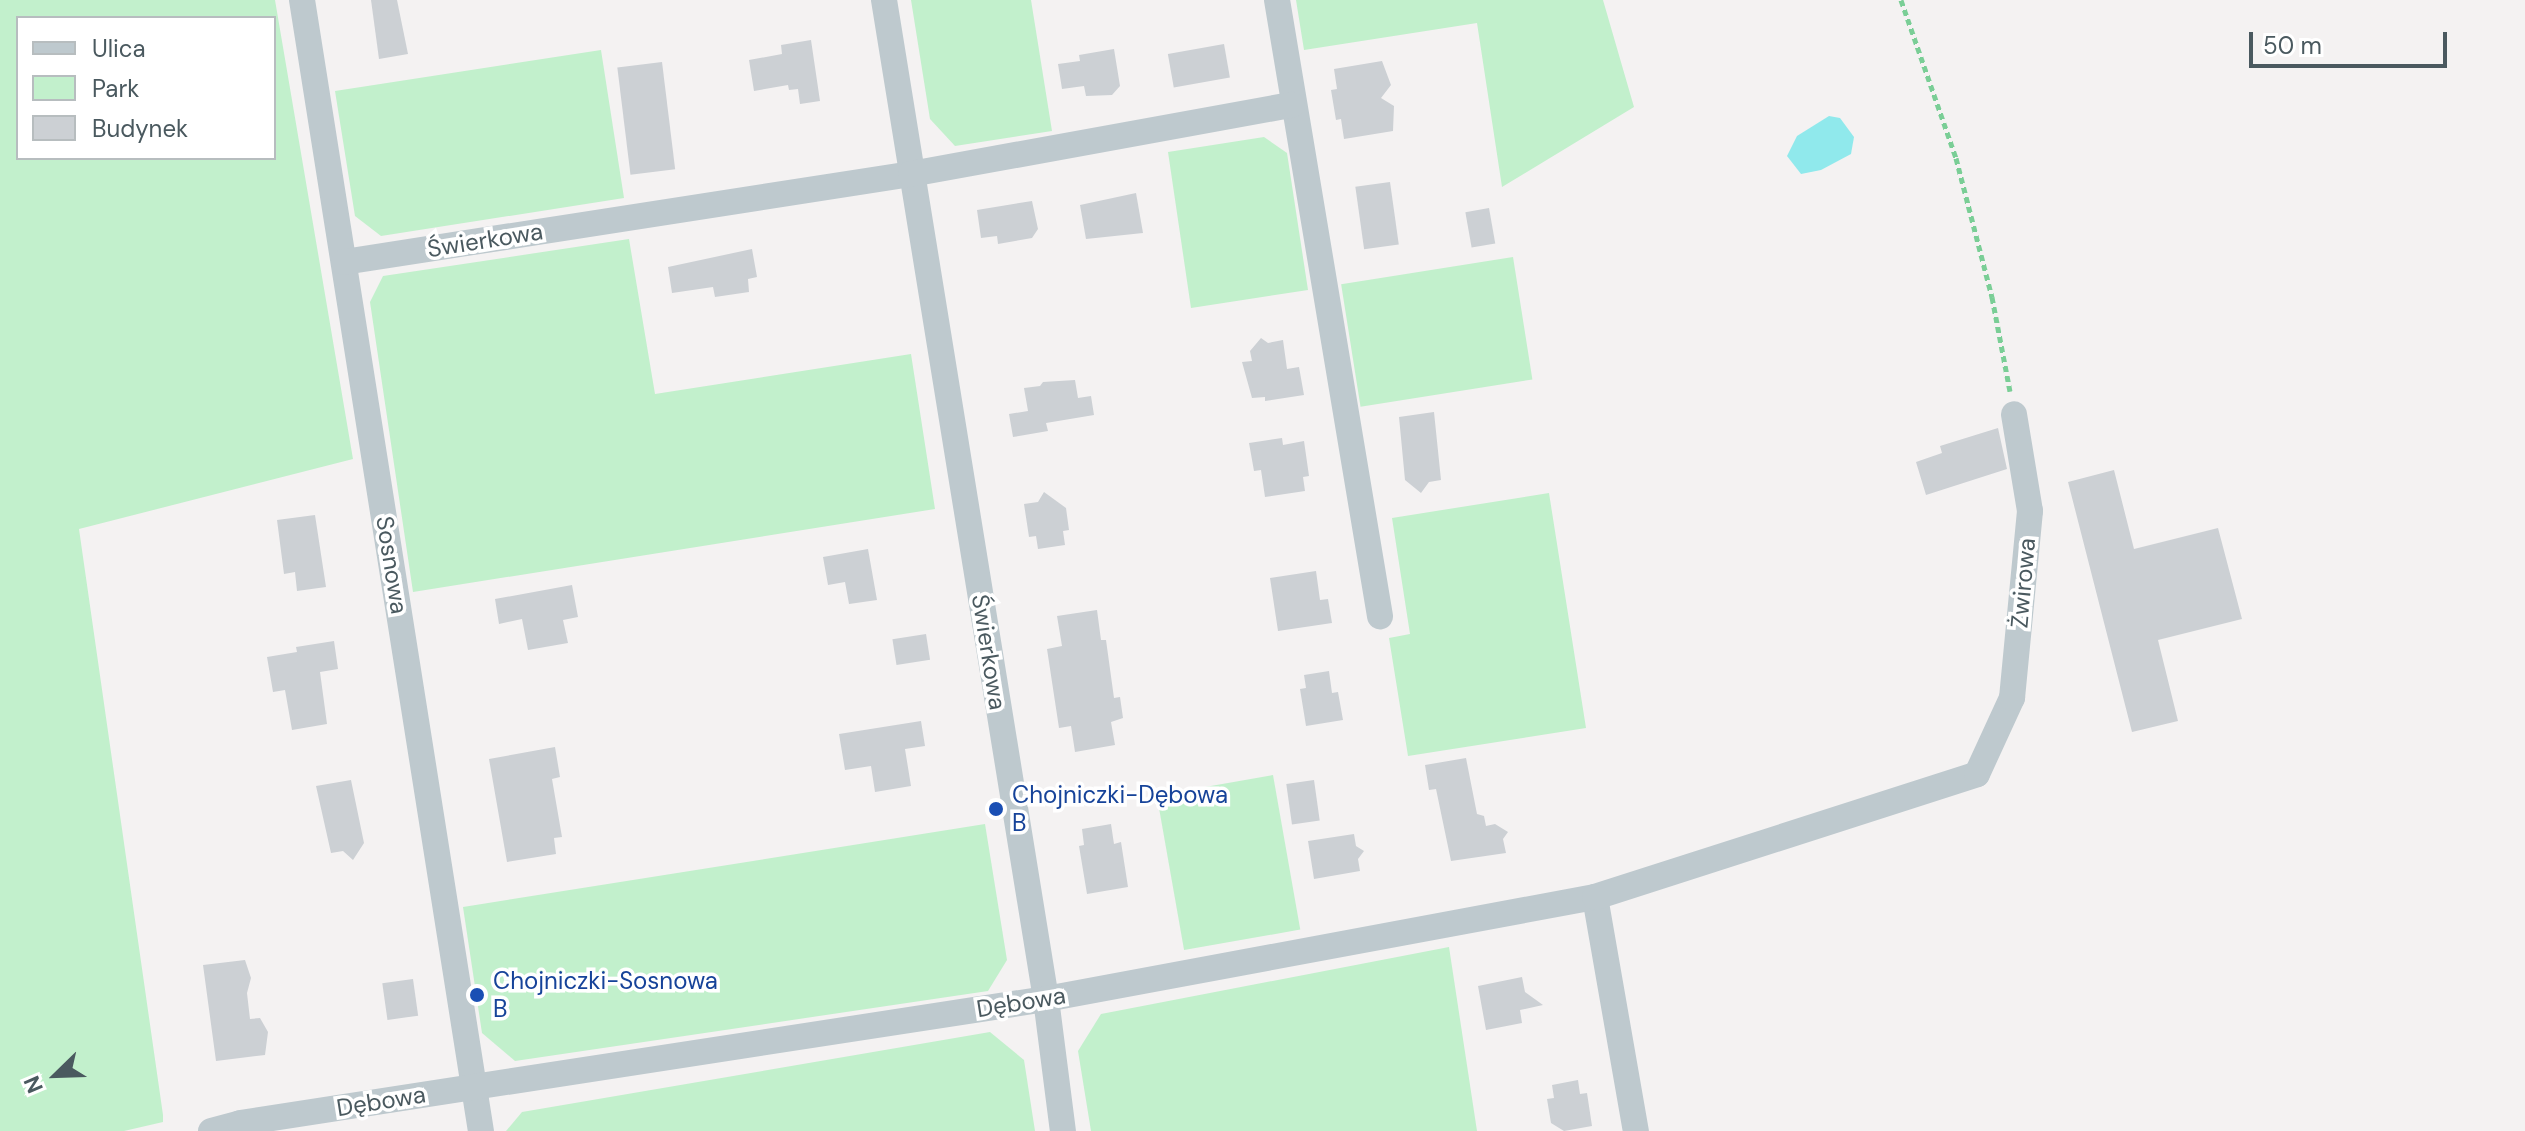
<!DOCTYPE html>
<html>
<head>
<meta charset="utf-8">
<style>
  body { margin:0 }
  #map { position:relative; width:2525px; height:1131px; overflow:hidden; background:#f4f2f2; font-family:"DM Sans",sans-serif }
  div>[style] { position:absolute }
  .green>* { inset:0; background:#c2f0cc; transform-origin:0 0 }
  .water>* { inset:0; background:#90e9ec }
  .building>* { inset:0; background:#ccd0d4; transform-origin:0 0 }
  .path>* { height:5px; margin-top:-2.5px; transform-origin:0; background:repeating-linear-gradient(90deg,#7ace96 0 6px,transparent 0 10px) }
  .minor>* { height:26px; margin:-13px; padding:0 13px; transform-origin:13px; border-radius:13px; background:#bec9ce }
  .dots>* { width:22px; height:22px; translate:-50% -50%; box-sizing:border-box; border:4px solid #fff; border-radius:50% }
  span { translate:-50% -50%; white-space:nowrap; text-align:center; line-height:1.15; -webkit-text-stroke:7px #fff; paint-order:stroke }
  .street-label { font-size:24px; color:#4a595f }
  .transit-label { font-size:24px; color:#164399 }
  .left { translate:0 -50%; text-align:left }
  .legend { position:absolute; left:16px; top:16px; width:260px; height:144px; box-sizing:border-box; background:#fff; border:2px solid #b7bdbf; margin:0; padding:10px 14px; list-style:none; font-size:24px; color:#4a595f }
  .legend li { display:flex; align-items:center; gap:16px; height:40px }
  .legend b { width:40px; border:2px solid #b7bdbf }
  .north { position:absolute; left:16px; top:1035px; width:80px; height:80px; -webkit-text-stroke:6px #fff; paint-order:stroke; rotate:247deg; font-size:22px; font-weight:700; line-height:32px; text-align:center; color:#4a595f }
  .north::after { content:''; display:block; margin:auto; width:28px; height:36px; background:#4a595f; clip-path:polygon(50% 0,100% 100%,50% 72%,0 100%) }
  .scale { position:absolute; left:2249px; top:32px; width:198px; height:36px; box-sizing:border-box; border:4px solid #4a595f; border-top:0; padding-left:10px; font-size:24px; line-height:28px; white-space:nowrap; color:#4a595f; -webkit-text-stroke:6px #fff; paint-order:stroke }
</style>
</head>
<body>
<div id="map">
  <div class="green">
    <i style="clip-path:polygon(evenodd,0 0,275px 0,353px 459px,79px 529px,163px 1115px,163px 1122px,124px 1131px,0 1131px,0 0,18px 18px,274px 18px,274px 158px,18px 158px,18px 18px)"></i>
    <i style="clip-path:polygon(911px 0,1031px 0,1052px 131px,955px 146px,930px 119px)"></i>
    <i style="clip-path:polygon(1296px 0,1603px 0,1634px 107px,1502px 187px,1477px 23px,1304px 50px)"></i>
    <i style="clip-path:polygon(601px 50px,624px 198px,381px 236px,355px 216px,335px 91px)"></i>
    <i style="clip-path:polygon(1264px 137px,1287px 153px,1308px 290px,1191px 308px,1168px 152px)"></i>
    <i style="clip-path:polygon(629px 239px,655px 394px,911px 354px,935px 509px,413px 592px,370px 302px,383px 276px)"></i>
    <i style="left:1513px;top:257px;width:124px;height:174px;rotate:81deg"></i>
    <i style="clip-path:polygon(1549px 493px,1586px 728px,1408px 756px,1389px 638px,1410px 634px,1392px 518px)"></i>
    <i style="left:1273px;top:775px;width:157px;height:118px;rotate:80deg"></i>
    <i style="clip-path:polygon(985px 824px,1007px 960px,988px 991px,515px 1061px,482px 1033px,463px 907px)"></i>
    <i style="clip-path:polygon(1449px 947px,1477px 1131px,1091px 1131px,1078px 1051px,1101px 1014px)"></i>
    <i style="clip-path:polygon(990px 1032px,1024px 1060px,1035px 1131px,506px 1131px,522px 1112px)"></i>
  </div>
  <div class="water">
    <i style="clip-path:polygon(1829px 116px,1840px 118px,1854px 137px,1851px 154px,1821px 170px,1801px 174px,1787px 156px,1797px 136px)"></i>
  </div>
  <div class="building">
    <i style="clip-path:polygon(371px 0,397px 0,408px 54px,379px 59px)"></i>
    <i style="clip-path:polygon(811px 40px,820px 101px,800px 104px,798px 89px,789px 90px,788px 85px,754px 91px,749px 60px,782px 54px,781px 45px)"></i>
    <i style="left:1224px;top:44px;width:34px;height:57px;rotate:80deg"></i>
    <i style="clip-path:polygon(1114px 49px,1120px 86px,1112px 95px,1086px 96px,1084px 86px,1062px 89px,1058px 64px,1080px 61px,1079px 55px)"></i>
    <i style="clip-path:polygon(1382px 61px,1391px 85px,1381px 98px,1394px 106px,1393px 131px,1344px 139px,1341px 119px,1336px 120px,1331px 90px,1337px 89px,1334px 69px)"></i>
    <i style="left:662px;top:62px;width:108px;height:45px;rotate:83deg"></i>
    <i style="left:1390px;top:182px;width:63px;height:35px;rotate:82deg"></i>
    <i style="clip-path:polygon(1136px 193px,1143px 233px,1086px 239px,1080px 205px)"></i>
    <i style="clip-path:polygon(1032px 201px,1038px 229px,1032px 238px,998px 244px,997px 236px,981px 238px,977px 210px)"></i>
    <i style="left:1489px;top:208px;width:36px;height:24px;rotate:80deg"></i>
    <i style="clip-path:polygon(752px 249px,757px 277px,748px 279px,749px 292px,715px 297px,713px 287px,672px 293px,668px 267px)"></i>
    <i style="clip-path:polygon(1261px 338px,1268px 343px,1283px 340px,1287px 369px,1299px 367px,1304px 395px,1265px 401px,1265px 397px,1252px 398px,1242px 362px,1252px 361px,1250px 351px)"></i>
    <i style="clip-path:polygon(1075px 380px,1078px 398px,1091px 396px,1094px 415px,1046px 423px,1048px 431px,1013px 437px,1009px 414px,1028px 411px,1024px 388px,1040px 386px,1043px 382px)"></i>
    <i style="clip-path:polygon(1434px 412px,1441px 480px,1429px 482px,1421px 493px,1405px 480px,1399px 417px)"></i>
    <i style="clip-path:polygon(1998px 428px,2007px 469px,1926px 495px,1916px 462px,1942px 453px,1940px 446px)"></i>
    <i style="clip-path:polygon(1282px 438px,1283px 445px,1304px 441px,1309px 476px,1303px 477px,1305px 491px,1265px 497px,1261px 470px,1254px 471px,1249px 443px)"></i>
    <i style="clip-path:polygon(2114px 470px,2134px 549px,2218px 528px,2242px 619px,2158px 640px,2178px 721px,2132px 732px,2068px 482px)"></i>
    <i style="clip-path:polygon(1044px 492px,1066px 508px,1069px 530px,1063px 531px,1065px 545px,1038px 549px,1036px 536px,1029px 537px,1024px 504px,1038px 502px)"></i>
    <i style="clip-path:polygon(315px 515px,326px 587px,297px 591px,295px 572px,284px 574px,277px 520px)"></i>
    <i style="clip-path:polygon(868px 549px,877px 600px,849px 604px,845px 582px,828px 585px,823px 557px)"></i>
    <i style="clip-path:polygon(1316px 571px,1320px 600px,1328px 599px,1332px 623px,1278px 631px,1270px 578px)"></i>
    <i style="clip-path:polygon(572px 585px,578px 617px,563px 620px,568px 643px,528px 650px,522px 619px,499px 624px,495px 599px)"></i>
    <i style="clip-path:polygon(1097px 610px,1101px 640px,1106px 640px,1114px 698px,1120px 697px,1123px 718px,1111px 722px,1115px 745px,1075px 752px,1071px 726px,1059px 728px,1047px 649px,1062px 646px,1057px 616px)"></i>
    <i style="left:926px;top:634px;width:26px;height:34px;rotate:81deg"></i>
    <i style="clip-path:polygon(334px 641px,338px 669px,320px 672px,327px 724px,292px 730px,285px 690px,273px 692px,267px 657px,297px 652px,296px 647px)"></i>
    <i style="clip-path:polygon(1329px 671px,1332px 693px,1338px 692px,1343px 720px,1306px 726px,1300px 689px,1306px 688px,1304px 675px)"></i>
    <i style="clip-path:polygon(921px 721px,925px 746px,905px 749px,911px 786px,875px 792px,871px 766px,845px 770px,839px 734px)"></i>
    <i style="clip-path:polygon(555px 747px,560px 777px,552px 779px,562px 837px,554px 838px,556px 854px,507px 862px,489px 759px)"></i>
    <i style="clip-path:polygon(1466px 758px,1477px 814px,1484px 816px,1486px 826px,1495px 824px,1508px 832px,1503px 839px,1506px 853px,1451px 861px,1436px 789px,1429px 790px,1425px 765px)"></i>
    <i style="clip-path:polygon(351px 780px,364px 843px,353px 860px,343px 851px,331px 853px,316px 786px)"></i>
    <i style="left:1314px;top:780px;width:41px;height:28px;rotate:82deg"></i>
    <i style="clip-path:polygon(1111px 824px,1114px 844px,1121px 842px,1128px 887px,1087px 894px,1079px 846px,1084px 845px,1082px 829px)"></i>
    <i style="clip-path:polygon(1354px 834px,1356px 846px,1364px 851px,1358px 859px,1360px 871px,1314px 879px,1308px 841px)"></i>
    <i style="clip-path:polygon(245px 960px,251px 978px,247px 993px,250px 1019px,260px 1018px,268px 1032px,265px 1055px,216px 1061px,203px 965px)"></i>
    <i style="clip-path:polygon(1522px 977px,1525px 992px,1543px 1005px,1520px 1010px,1522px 1023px,1486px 1030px,1478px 986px)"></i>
    <i style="left:413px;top:979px;width:37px;height:31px;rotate:82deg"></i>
    <i style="clip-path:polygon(1578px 1080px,1580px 1094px,1587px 1093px,1592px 1126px,1564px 1131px,1551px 1123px,1547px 1099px,1554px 1098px,1552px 1085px)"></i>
  </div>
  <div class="path">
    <i style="left:1901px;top:0;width:167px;rotate:70.8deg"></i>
    <i style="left:1956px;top:158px;width:144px;rotate:75.5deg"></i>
    <i style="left:1992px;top:297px;width:96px;rotate:79.2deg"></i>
  </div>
  <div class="minor">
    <i style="left:302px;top:0;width:1145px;rotate:81.01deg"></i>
    <i style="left:884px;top:0;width:1012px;rotate:80.79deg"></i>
    <i style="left:1046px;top:999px;width:133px;rotate:82.7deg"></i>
    <i style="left:1277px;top:0;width:625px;rotate:80.51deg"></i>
    <i style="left:344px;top:262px;width:574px;rotate:-8.82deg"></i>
    <i style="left:911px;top:174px;width:387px;rotate:-10.3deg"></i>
    <i style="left:1595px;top:897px;width:238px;rotate:80.1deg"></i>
    <i style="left:211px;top:1131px;width:30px;rotate:-15deg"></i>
    <i style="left:240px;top:1123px;width:815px;rotate:-8.75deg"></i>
    <i style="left:1046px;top:999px;width:558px;rotate:-10.53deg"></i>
    <i style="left:1595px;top:897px;width:401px;rotate:-17.8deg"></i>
    <i style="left:1977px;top:774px;width:84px;rotate:-65.3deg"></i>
    <i style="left:2012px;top:698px;width:188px;rotate:-84.5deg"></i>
    <i style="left:2030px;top:511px;width:98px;rotate:-99.4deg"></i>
  </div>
  <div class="dots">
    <i style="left:996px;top:809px;background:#1a4fb4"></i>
    <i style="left:477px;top:995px;background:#1a4fb4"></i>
  </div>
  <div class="street-label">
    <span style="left:485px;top:240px;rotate:-9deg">Świerkowa</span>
    <span style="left:392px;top:565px;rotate:81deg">Sosnowa</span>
    <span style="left:2023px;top:583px;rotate:-85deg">Żwirowa</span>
    <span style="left:989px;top:652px;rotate:81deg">Świerkowa</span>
    <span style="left:1021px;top:1002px;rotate:-9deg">Dębowa</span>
    <span style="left:381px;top:1101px;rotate:-9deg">Dębowa</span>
  </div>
  <div class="transit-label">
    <span class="left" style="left:1012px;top:809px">Chojniczki-Dębowa<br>B</span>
    <span class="left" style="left:493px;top:995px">Chojniczki-Sosnowa<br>B</span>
  </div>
  <ul class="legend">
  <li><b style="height:10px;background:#bec9ce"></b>Ulica</li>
  <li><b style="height:22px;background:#c2f0cc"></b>Park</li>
  <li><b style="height:22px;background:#ccd0d4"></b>Budynek</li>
  </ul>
  <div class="north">N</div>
  <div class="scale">50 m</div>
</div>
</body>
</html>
